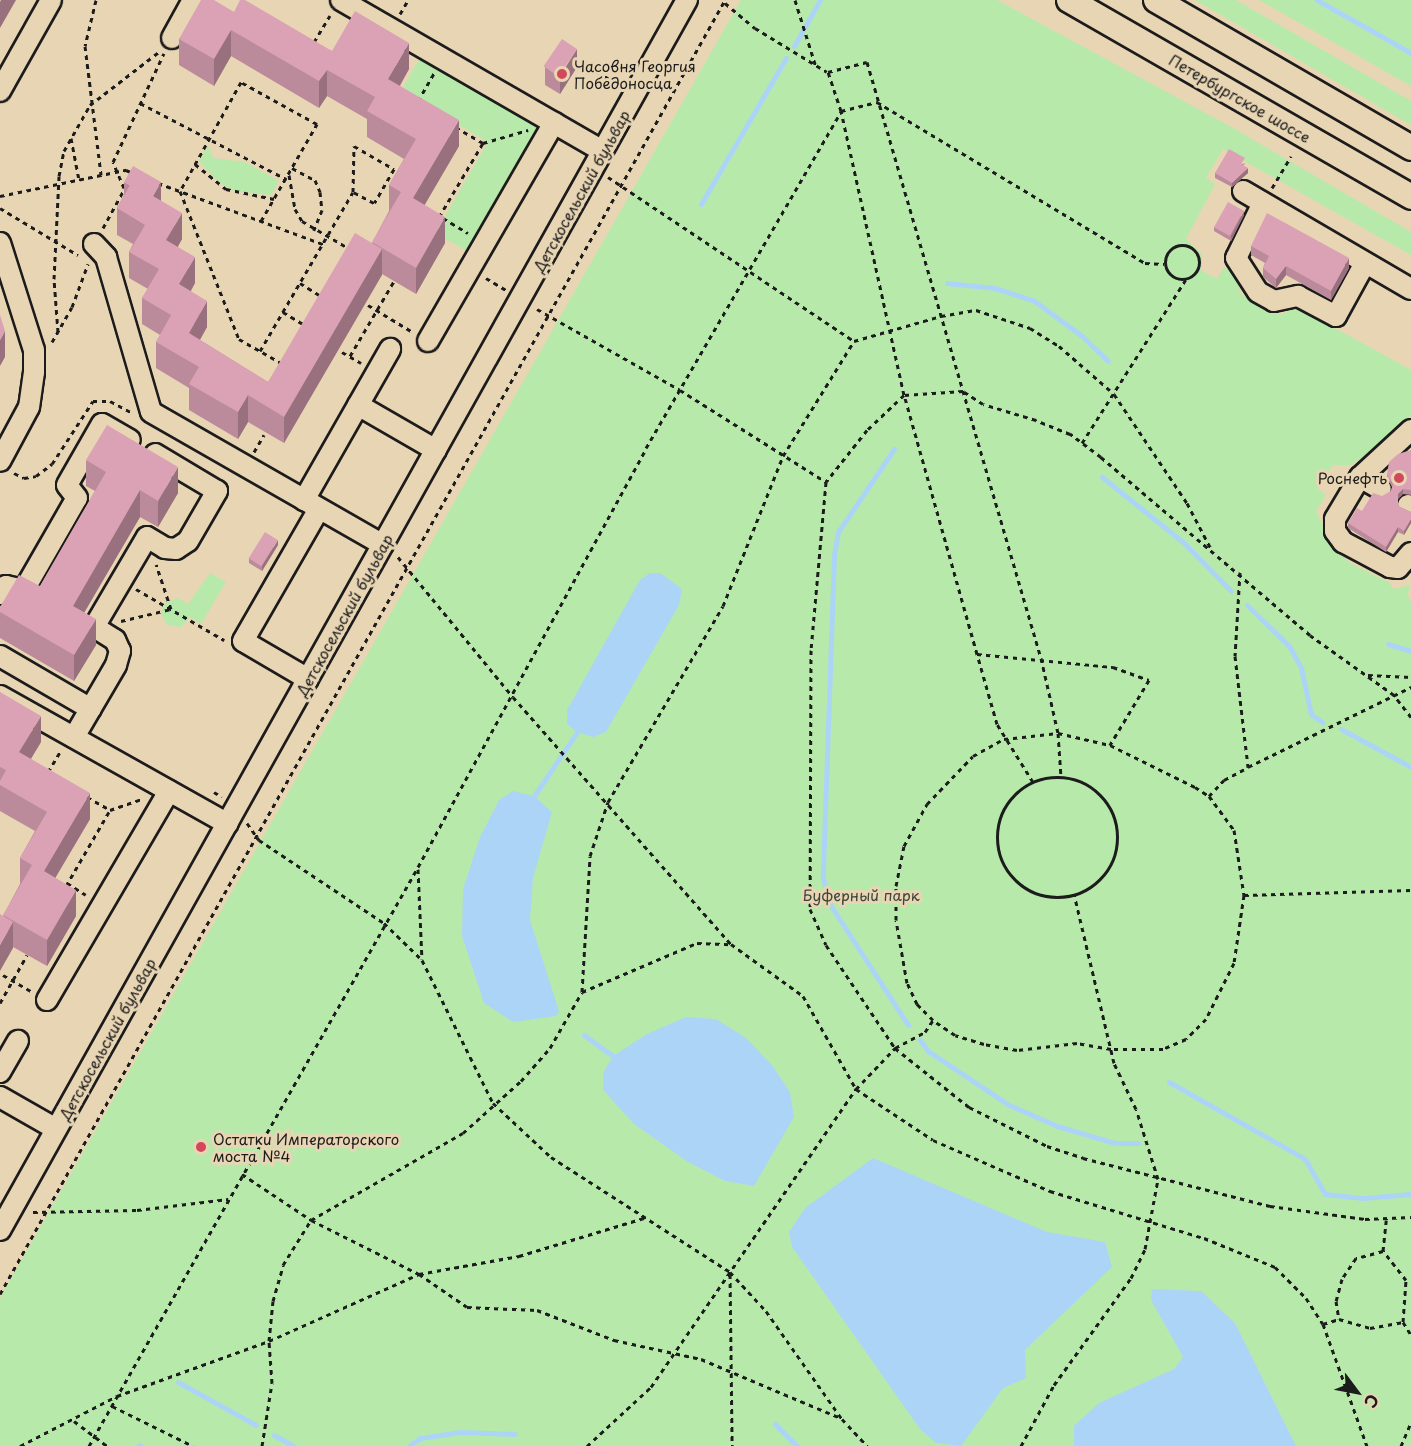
<!DOCTYPE html>
<html>
<head>
<meta charset="utf-8">
<style>
  body { margin:0 }
  #map { position:relative; width:1411px; height:1446px; overflow:hidden; background:#e8d5b3; font-family:"Playpen Sans",sans-serif }
  div>[style] { position:absolute }
  .green>* { inset:0; background:#b7eaaa }
  .water>* { inset:0; background:#acd4f7 }
  .stream>* { height:5px; margin:-2.5px; padding:0 2.5px; transform-origin:2.5px; border-radius:2.5px; background:#acd4f7 }
  .path>* { height:3px; margin-top:-1.5px; transform-origin:0; background:repeating-linear-gradient(90deg,#1c1c1c 0 4.5px,transparent 0 9px) }
  .path>.ring { margin:-1.5px; padding:0; box-sizing:content-box; background:none; border:3px solid #1c1c1c; border-radius:50% }
  .roads { filter:drop-shadow(2px 0 #1c1c1c) drop-shadow(-2px 0 #1c1c1c) drop-shadow(0 2px #1c1c1c) drop-shadow(0 -2px #1c1c1c) }
  .minor>* { height:20px; margin:-10px; padding:0 10px; transform-origin:10px; border-radius:10px; background:#e8d5b3 }
  .major>* { height:24px; margin:-12px; padding:0 12px; transform-origin:12px; border-radius:12px; background:#e8d5b3 }
  .wall>* { inset:0; background:#bb8b9b }
  .shaded-wall>* { inset:0; background:#99717e }
  .building>* { inset:0; background:#daa2b4; transform-origin:0 0 }
  .dots>* { width:16px; height:16px; translate:-50% -50%; box-sizing:border-box; border:3px solid #e8d5b3; border-radius:50% }
  span { translate:-50% -50%; white-space:nowrap; text-align:center; line-height:1.15; -webkit-text-stroke:6px #e8d5b3; paint-order:stroke }
  .poi-label { font-size:15px; color:#1c1c1c }
  .left { translate:0 -50%; text-align:left }
  .right { translate:-100% -50%; text-align:right }
  .street-label { font-size:15px; color:#1c1c1c }
  .park-label { font-size:15px; color:#3b4538 }
  .north { position:absolute; left:1327px; top:1362px; width:60px; height:60px; -webkit-text-stroke:4px #e8d5b3; paint-order:stroke; rotate:122deg; font-size:16px; font-weight:700; line-height:24px; text-align:center; color:#1c1c1c }
  .north::after { content:''; display:block; margin:auto; width:21px; height:27px; background:#1c1c1c; clip-path:polygon(50% 0,100% 100%,50% 72%,0 100%) }
</style>
</head>
<body>
<div id="map">
  <div class="green">
    <i style="clip-path:polygon(741px 0,997px 0,1235px 129px,1411px 232px,1411px 255px,1223px 149px,1206px 178px,1215px 184px,1186px 239px,1202px 254px,1202px 271px,1217px 279px,1224px 267px,1235px 273px,1241px 294px,1280px 315px,1297px 307px,1411px 370px,1411px 414px,1403px 429px,1351px 465px,1333px 465px,1317px 488px,1326px 495px,1316px 511px,1332px 544px,1350px 563px,1390px 583px,1393px 589px,1411px 585px,1407px 594px,1411px 602px,1411px 1446px,0 1446px,0 1298px)"></i>
    <i style="clip-path:polygon(1195px 0,1236px 0,1411px 101px,1411px 125px)"></i>
    <i style="clip-path:polygon(1259px 0,1411px 0,1411px 86px)"></i>
    <i style="clip-path:polygon(422px 54px,546px 124px,471px 253px,435px 233px,488px 142px,401px 91px)"></i>
    <i style="clip-path:polygon(208px 145px,213px 158px,245px 162px,279px 181px,271px 195px,235px 191px,218px 182px,199px 161px)"></i>
    <i style="clip-path:polygon(210px 573px,226px 582px,201px 624px,190px 617px,181px 627px,167px 625px,161px 613px,165px 603px,178px 598px,188px 604px)"></i>
  </div>
  <div class="water">
    <i style="clip-path:polygon(650px 573px,660px 573px,682px 589px,679px 605px,606px 732px,593px 737px,577px 732px,567px 724px,567px 710px,640px 580px)"></i>
    <i style="clip-path:polygon(513px 791px,534px 796px,552px 812px,533px 878px,530px 920px,559px 1011px,556px 1016px,513px 1022px,484px 1003px,462px 936px,463px 889px,480px 837px,499px 800px)"></i>
    <i style="clip-path:polygon(686px 1017px,716px 1019px,746px 1038px,772px 1065px,790px 1092px,794px 1117px,754px 1186px,725px 1181px,688px 1162px,634px 1124px,603px 1090px,603px 1073px,613px 1056px,647px 1034px)"></i>
    <i style="clip-path:polygon(873px 1158px,1047px 1232px,1105px 1242px,1112px 1267px,1025px 1350px,1026px 1378px,1003px 1388px,961px 1446px,936px 1443px,920px 1429px,792px 1247px,789px 1232px,805px 1208px)"></i>
    <i style="clip-path:polygon(1152px 1289px,1201px 1291px,1235px 1323px,1296px 1446px,1074px 1446px,1074px 1426px,1099px 1403px,1174px 1369px,1183px 1357px,1151px 1300px)"></i>
  </div>
  <div class="stream">
    <i style="left:1317px;top:0;width:108px;rotate:29.4deg"></i>
    <i style="left:794px;top:46px;width:53px;rotate:-60.5deg"></i>
    <i style="left:701px;top:204px;width:169px;rotate:-59.8deg"></i>
    <i style="left:947px;top:283px;width:48px;rotate:5.9deg"></i>
    <i style="left:995px;top:288px;width:40px;rotate:18deg"></i>
    <i style="left:1033px;top:300px;width:61px;rotate:36.3deg"></i>
    <i style="left:1082px;top:336px;width:36px;rotate:44deg"></i>
    <i style="left:894px;top:449px;width:100px;rotate:124deg"></i>
    <i style="left:838px;top:532px;width:23px;rotate:100deg"></i>
    <i style="left:834px;top:555px;width:323px;rotate:92deg"></i>
    <i style="left:823px;top:878px;width:29px;rotate:74deg"></i>
    <i style="left:831px;top:906px;width:142px;rotate:57.1deg"></i>
    <i style="left:1102px;top:477px;width:105px;rotate:38.8deg"></i>
    <i style="left:1184px;top:543px;width:67px;rotate:45.6deg"></i>
    <i style="left:1247px;top:605px;width:59px;rotate:44.3deg"></i>
    <i style="left:1289px;top:646px;width:25px;rotate:61deg"></i>
    <i style="left:1301px;top:668px;width:47px;rotate:77.7deg"></i>
    <i style="left:1311px;top:714px;width:14px;rotate:36deg"></i>
    <i style="left:1388px;top:644px;width:24px;rotate:17deg"></i>
    <i style="left:1341px;top:729px;width:80px;rotate:28.5deg"></i>
    <i style="left:534px;top:796px;width:77px;rotate:-56.1deg"></i>
    <i style="left:584px;top:1035px;width:36px;rotate:36deg"></i>
    <i style="left:920px;top:1040px;width:14px;rotate:54deg"></i>
    <i style="left:928px;top:1051px;width:97px;rotate:33.7deg"></i>
    <i style="left:1009px;top:1105px;width:52px;rotate:23.6deg"></i>
    <i style="left:1057px;top:1126px;width:60px;rotate:16.3deg"></i>
    <i style="left:1115px;top:1143px;width:23px"></i>
    <i style="left:1169px;top:1082px;width:156px;rotate:29.5deg"></i>
    <i style="left:1305px;top:1159px;width:40px;rotate:60.3deg"></i>
    <i style="left:1325px;top:1194px;width:38px;rotate:6deg"></i>
    <i style="left:1363px;top:1198px;width:48px;rotate:-4.8deg"></i>
    <i style="left:178px;top:1382px;width:89px;rotate:28.9deg"></i>
    <i style="left:775px;top:1424px;width:31px;rotate:45deg"></i>
    <i style="left:274px;top:1435px;width:23px;rotate:29deg"></i>
    <i style="left:139px;top:1445px;width:2px;rotate:27deg"></i>
    <i style="left:409px;top:1446px;width:14px;rotate:-36deg"></i>
    <i style="left:420px;top:1438px;width:40px;rotate:-8.5deg"></i>
    <i style="left:460px;top:1432px;width:55px;rotate:2.1deg"></i>
  </div>
  <div class="path">
    <i style="left:96px;top:0;width:47px;rotate:103.4deg"></i>
    <i style="left:85px;top:46px;width:130px;rotate:82.9deg"></i>
    <i style="left:795px;top:0;width:70px;rotate:72.6deg"></i>
    <i style="left:725px;top:3px;width:39px;rotate:40deg"></i>
    <i style="left:755px;top:28px;width:84px;rotate:31.4deg"></i>
    <i style="left:400px;top:14px;width:16px;rotate:-60deg"></i>
    <i style="left:314px;top:42px;width:31px;rotate:-59deg"></i>
    <i style="left:574px;top:58px;width:43px;rotate:30.7deg"></i>
    <i style="left:418px;top:101px;width:32px;rotate:-60deg"></i>
    <i style="left:140px;top:103px;width:165px;rotate:27.5deg"></i>
    <i style="left:71px;top:138px;width:43px;rotate:79.2deg"></i>
    <i style="left:483px;top:143px;width:47px;rotate:-16.1deg"></i>
    <i style="left:195px;top:164px;width:40px;rotate:39deg"></i>
    <i style="left:226px;top:189px;width:49px;rotate:11.8deg"></i>
    <i style="left:292px;top:168px;width:26px;rotate:28deg"></i>
    <i style="left:315px;top:180px;width:13px;rotate:67deg"></i>
    <i style="left:320px;top:192px;width:18px;rotate:84deg"></i>
    <i style="left:322px;top:210px;width:22px;rotate:112deg"></i>
    <i style="left:289px;top:175px;width:35px;rotate:80deg"></i>
    <i style="left:295px;top:209px;width:14px;rotate:60deg"></i>
    <i style="left:302px;top:221px;width:56px;rotate:30.3deg"></i>
    <i style="left:608px;top:177px;width:296px;rotate:33.7deg"></i>
    <i style="left:158px;top:183px;width:176px;rotate:20.3deg"></i>
    <i style="left:124px;top:188px;width:28px;rotate:-113deg"></i>
    <i style="left:113px;top:162px;width:120px;rotate:-64.9deg"></i>
    <i style="left:1272px;top:188px;width:37px;rotate:-59deg"></i>
    <i style="left:0;top:196px;width:129px;rotate:-11.7deg"></i>
    <i style="left:126px;top:170px;width:8px;rotate:23deg"></i>
    <i style="left:0;top:208px;width:91px;rotate:31.1deg"></i>
    <i style="left:439px;top:217px;width:86px;rotate:-59.3deg"></i>
    <i style="left:483px;top:143px;width:30px;rotate:-150deg"></i>
    <i style="left:443px;top:218px;width:29px;rotate:31deg"></i>
    <i style="left:261px;top:221px;width:112px;rotate:-60deg"></i>
    <i style="left:317px;top:124px;width:87px;rotate:-151.1deg"></i>
    <i style="left:241px;top:82px;width:125px;rotate:119.2deg"></i>
    <i style="left:180px;top:191px;width:159px;rotate:68.3deg"></i>
    <i style="left:239px;top:339px;width:48px;rotate:29.7deg"></i>
    <i style="left:103px;top:228px;width:48px;rotate:-61.3deg"></i>
    <i class="ring" style="left:1165px;top:245px;width:31px;height:31px"></i>
    <i style="left:486px;top:278px;width:23px;rotate:31deg"></i>
    <i style="left:300px;top:283px;width:25px;rotate:32deg"></i>
    <i style="left:368px;top:305px;width:50px;rotate:31.2deg"></i>
    <i style="left:537px;top:309px;width:164px;rotate:29.5deg"></i>
    <i style="left:680px;top:390px;width:173px;rotate:32.2deg"></i>
    <i style="left:283px;top:312px;width:26px;rotate:31deg"></i>
    <i style="left:58px;top:332px;width:53px;rotate:-94.3deg"></i>
    <i style="left:54px;top:279px;width:103px;rotate:-87.2deg"></i>
    <i style="left:59px;top:176px;width:25px;rotate:-79deg"></i>
    <i style="left:64px;top:151px;width:53px;rotate:-60.5deg"></i>
    <i style="left:90px;top:105px;width:88px;rotate:-37.6deg"></i>
    <i style="left:52px;top:342px;width:40px;rotate:-60.3deg"></i>
    <i style="left:72px;top:307px;width:46px;rotate:-69.6deg"></i>
    <i style="left:260px;top:351px;width:184px;rotate:-59.7deg"></i>
    <i style="left:353px;top:192px;width:46px;rotate:-88.8deg"></i>
    <i style="left:354px;top:146px;width:46px;rotate:29.9deg"></i>
    <i style="left:394px;top:169px;width:39px;rotate:120deg"></i>
    <i style="left:374px;top:203px;width:24px;rotate:-152deg"></i>
    <i style="left:342px;top:352px;width:22px;rotate:30deg"></i>
    <i style="left:350px;top:356px;width:87px;rotate:-59.6deg"></i>
    <i style="left:1082px;top:443px;width:194px;rotate:-57.6deg"></i>
    <i style="left:254px;top:452px;width:20px;rotate:-60deg"></i>
    <i style="left:14px;top:473px;width:11px;rotate:27deg"></i>
    <i style="left:24px;top:478px;width:12px;rotate:-9deg"></i>
    <i style="left:36px;top:476px;width:20px;rotate:-37deg"></i>
    <i style="left:52px;top:464px;width:75px;rotate:-56.9deg"></i>
    <i style="left:93px;top:401px;width:17px"></i>
    <i style="left:110px;top:401px;width:26px;rotate:28deg"></i>
    <i style="left:398px;top:557px;width:181px;rotate:50.6deg"></i>
    <i style="left:513px;top:697px;width:329px;rotate:48.6deg"></i>
    <i style="left:1240px;top:572px;width:84px;rotate:93.4deg"></i>
    <i style="left:1235px;top:656px;width:112px;rotate:83.3deg"></i>
    <i style="left:136px;top:589px;width:102px;rotate:30.1deg"></i>
    <i style="left:121px;top:621px;width:51px;rotate:-13.5deg"></i>
    <i style="left:171px;top:609px;width:47px;rotate:-108.4deg"></i>
    <i style="left:977px;top:654px;width:137px;rotate:5.5deg"></i>
    <i style="left:1113px;top:667px;width:38px;rotate:20deg"></i>
    <i style="left:1149px;top:680px;width:76px;rotate:121deg"></i>
    <i style="left:1368px;top:675px;width:43px;rotate:2.7deg"></i>
    <i style="left:1411px;top:717px;width:28px;rotate:-128deg"></i>
    <i style="left:1394px;top:695px;width:103px;rotate:-144.5deg"></i>
    <i style="left:1310px;top:635px;width:275px;rotate:-139.6deg"></i>
    <i style="left:1101px;top:457px;width:39px;rotate:-143deg"></i>
    <i style="left:1070px;top:434px;width:37px;rotate:-158deg"></i>
    <i style="left:1036px;top:420px;width:55px;rotate:-163.2deg"></i>
    <i style="left:983px;top:404px;width:24px;rotate:-147deg"></i>
    <i style="left:963px;top:391px;width:59px;rotate:176.1deg"></i>
    <i style="left:904px;top:395px;width:51px;rotate:136.6deg"></i>
    <i style="left:867px;top:430px;width:66px;rotate:128.3deg"></i>
    <i style="left:826px;top:482px;width:169px;rotate:95.1deg"></i>
    <i style="left:811px;top:650px;width:259px;rotate:90.2deg"></i>
    <i style="left:810px;top:909px;width:39px;rotate:66deg"></i>
    <i style="left:826px;top:945px;width:124px;rotate:56.2deg"></i>
    <i style="left:895px;top:1048px;width:95px;rotate:38.6deg"></i>
    <i style="left:969px;top:1107px;width:87px;rotate:26.6deg"></i>
    <i style="left:1047px;top:1146px;width:38px;rotate:18deg"></i>
    <i style="left:1083px;top:1158px;width:193px;rotate:14.4deg"></i>
    <i style="left:1270px;top:1206px;width:96px;rotate:7.8deg"></i>
    <i style="left:1365px;top:1219px;width:46px;rotate:-2.5deg"></i>
    <i style="left:1058px;top:733px;width:53px;rotate:13deg"></i>
    <i style="left:1110px;top:745px;width:95px;rotate:26.3deg"></i>
    <i style="left:1195px;top:787px;width:17px;rotate:33deg"></i>
    <i style="left:1209px;top:796px;width:42px;rotate:53.7deg"></i>
    <i style="left:1234px;top:830px;width:66px;rotate:81.3deg"></i>
    <i style="left:1244px;top:895px;width:69px;rotate:98.4deg"></i>
    <i style="left:1234px;top:963px;width:63px;rotate:116.6deg"></i>
    <i style="left:1206px;top:1019px;width:28px;rotate:135deg"></i>
    <i style="left:1186px;top:1039px;width:25px;rotate:157deg"></i>
    <i style="left:1163px;top:1049px;width:52px;rotate:180deg"></i>
    <i style="left:1111px;top:1049px;width:35px;rotate:-170deg"></i>
    <i style="left:1077px;top:1043px;width:60px;rotate:173.3deg"></i>
    <i style="left:1017px;top:1050px;width:34px;rotate:-170deg"></i>
    <i style="left:984px;top:1044px;width:30px;rotate:-163deg"></i>
    <i style="left:955px;top:1035px;width:27px;rotate:-146deg"></i>
    <i style="left:933px;top:1020px;width:23px;rotate:-135deg"></i>
    <i style="left:917px;top:1004px;width:23px;rotate:-115deg"></i>
    <i style="left:907px;top:983px;width:64px;rotate:-99.9deg"></i>
    <i style="left:896px;top:920px;width:34px;rotate:-90deg"></i>
    <i style="left:896px;top:886px;width:41px;rotate:-78.7deg"></i>
    <i style="left:904px;top:846px;width:48px;rotate:-61.3deg"></i>
    <i style="left:927px;top:804px;width:66px;rotate:-46.2deg"></i>
    <i style="left:973px;top:756px;width:35px;rotate:-29deg"></i>
    <i style="left:1004px;top:739px;width:54px;rotate:-6.3deg"></i>
    <i style="left:48px;top:772px;width:23px;rotate:-59deg"></i>
    <i class="ring" style="left:997px;top:777px;width:117px;height:117px"></i>
    <i style="left:1033px;top:782px;width:68px;rotate:-121.8deg"></i>
    <i style="left:997px;top:724px;width:73px;rotate:-105.9deg"></i>
    <i style="left:977px;top:654px;width:269px;rotate:-105.7deg"></i>
    <i style="left:904px;top:395px;width:291px;rotate:-102.5deg"></i>
    <i style="left:841px;top:111px;width:41px;rotate:-108.4deg"></i>
    <i style="left:828px;top:72px;width:40px;rotate:-14.4deg"></i>
    <i style="left:867px;top:62px;width:621px;rotate:73.73deg"></i>
    <i style="left:1041px;top:658px;width:77px;rotate:77.2deg"></i>
    <i style="left:1058px;top:733px;width:44px;rotate:86.1deg"></i>
    <i style="left:214px;top:792px;width:9px;rotate:32deg"></i>
    <i style="left:1209px;top:796px;width:22px;rotate:-47deg"></i>
    <i style="left:1224px;top:780px;width:27px;rotate:-28deg"></i>
    <i style="left:1248px;top:767px;width:182px;rotate:-26.1deg"></i>
    <i style="left:87px;top:797px;width:26px;rotate:29deg"></i>
    <i style="left:110px;top:810px;width:34px;rotate:-19deg"></i>
    <i style="left:247px;top:823px;width:21px;rotate:55deg"></i>
    <i style="left:259px;top:840px;width:150px;rotate:33.6deg"></i>
    <i style="left:384px;top:923px;width:53px;rotate:44.2deg"></i>
    <i style="left:422px;top:960px;width:160px;rotate:63.6deg"></i>
    <i style="left:493px;top:1103px;width:79px;rotate:43deg"></i>
    <i style="left:551px;top:1157px;width:213px;rotate:32.7deg"></i>
    <i style="left:730px;top:1272px;width:53px;rotate:47.3deg"></i>
    <i style="left:766px;top:1311px;width:132px;rotate:54.9deg"></i>
    <i style="left:842px;top:1419px;width:37px;rotate:47deg"></i>
    <i style="left:418px;top:869px;width:90px;rotate:87.5deg"></i>
    <i style="left:67px;top:883px;width:22px;rotate:32deg"></i>
    <i style="left:66px;top:886px;width:88px;rotate:-59.9deg"></i>
    <i style="left:1244px;top:895px;width:167px;rotate:-1.7deg"></i>
    <i style="left:3px;top:975px;width:34px;rotate:30deg"></i>
    <i style="left:582px;top:992px;width:125px;rotate:-23.1deg"></i>
    <i style="left:697px;top:943px;width:34px;rotate:2deg"></i>
    <i style="left:731px;top:944px;width:89px;rotate:35.8deg"></i>
    <i style="left:803px;top:996px;width:107px;rotate:60.3deg"></i>
    <i style="left:856px;top:1089px;width:92px;rotate:33.5deg"></i>
    <i style="left:933px;top:1140px;width:128px;rotate:23.6deg"></i>
    <i style="left:1050px;top:1191px;width:161px;rotate:17deg"></i>
    <i style="left:1204px;top:1238px;width:77px;rotate:22.2deg"></i>
    <i style="left:1275px;top:1267px;width:44px;rotate:45deg"></i>
    <i style="left:1306px;top:1298px;width:31px;rotate:57deg"></i>
    <i style="left:1323px;top:1324px;width:130px;rotate:70.2deg"></i>
    <i style="left:0;top:1003px;width:55px;rotate:-60.6deg"></i>
    <i style="left:242px;top:1174px;width:83px;rotate:33.7deg"></i>
    <i style="left:311px;top:1220px;width:121px;rotate:26.6deg"></i>
    <i style="left:419px;top:1274px;width:58px;rotate:34.5deg"></i>
    <i style="left:467px;top:1307px;width:70px;rotate:2.5deg"></i>
    <i style="left:537px;top:1310px;width:83px;rotate:21.3deg"></i>
    <i style="left:614px;top:1340px;width:89px;rotate:12.3deg"></i>
    <i style="left:701px;top:1359px;width:152px;rotate:22.9deg"></i>
    <i style="left:33px;top:1212px;width:104px;rotate:-1.1deg"></i>
    <i style="left:137px;top:1210px;width:92px;rotate:-6.9deg"></i>
    <i style="left:1383px;top:1251px;width:28px;rotate:165deg"></i>
    <i style="left:1356px;top:1258px;width:25px;rotate:124deg"></i>
    <i style="left:1342px;top:1279px;width:23px;rotate:105deg"></i>
    <i style="left:1336px;top:1301px;width:18px;rotate:81deg"></i>
    <i style="left:1339px;top:1319px;width:32px;rotate:16deg"></i>
    <i style="left:1370px;top:1328px;width:34px;rotate:-10deg"></i>
    <i style="left:1403px;top:1322px;width:42px;rotate:-85.9deg"></i>
    <i style="left:1406px;top:1280px;width:37px;rotate:-128deg"></i>
    <i style="left:1383px;top:1251px;width:31px;rotate:-84deg"></i>
    <i style="left:730px;top:1274px;width:172px;rotate:89.3deg"></i>
    <i style="left:0;top:1294px;width:1483px;rotate:-60.74deg"></i>
    <i style="left:1403px;top:1322px;width:15px;rotate:58deg"></i>
    <i style="left:1323px;top:1324px;width:17px;rotate:-17deg"></i>
    <i style="left:112px;top:1406px;width:90px;rotate:26.3deg"></i>
    <i style="left:74px;top:1421px;width:41px;rotate:37.1deg"></i>
    <i style="left:20px;top:1446px;width:109px;rotate:-27.3deg"></i>
    <i style="left:117px;top:1396px;width:162px;rotate:-19.9deg"></i>
    <i style="left:269px;top:1341px;width:164px;rotate:-24.1deg"></i>
    <i style="left:419px;top:1274px;width:102px;rotate:-10.2deg"></i>
    <i style="left:519px;top:1256px;width:134px;rotate:-16.9deg"></i>
    <i style="left:89px;top:1446px;width:666px;rotate:-60.39deg"></i>
    <i style="left:418px;top:867px;width:477px;rotate:-61.4deg"></i>
    <i style="left:646px;top:448px;width:389px;rotate:-59.9deg"></i>
    <i style="left:841px;top:111px;width:37px;rotate:-14deg"></i>
    <i style="left:877px;top:102px;width:313px;rotate:31deg"></i>
    <i style="left:1145px;top:263px;width:19px;rotate:3deg"></i>
    <i style="left:262px;top:1446px;width:64px;rotate:-81deg"></i>
    <i style="left:272px;top:1383px;width:42px;rotate:-94.1deg"></i>
    <i style="left:269px;top:1341px;width:40px;rotate:-84.3deg"></i>
    <i style="left:273px;top:1301px;width:37px;rotate:-74deg"></i>
    <i style="left:283px;top:1265px;width:53px;rotate:-58.1deg"></i>
    <i style="left:311px;top:1220px;width:175px;rotate:-29.8deg"></i>
    <i style="left:463px;top:1133px;width:78px;rotate:-41.9deg"></i>
    <i style="left:521px;top:1081px;width:44px;rotate:-48.7deg"></i>
    <i style="left:550px;top:1048px;width:64px;rotate:-60.3deg"></i>
    <i style="left:582px;top:992px;width:136px;rotate:-86.6deg"></i>
    <i style="left:590px;top:856px;width:57px;rotate:-71.6deg"></i>
    <i style="left:608px;top:802px;width:227px;rotate:-59.6deg"></i>
    <i style="left:723px;top:606px;width:162px;rotate:-68.2deg"></i>
    <i style="left:783px;top:456px;width:135px;rotate:-58.3deg"></i>
    <i style="left:854px;top:341px;width:91px;rotate:-16deg"></i>
    <i style="left:941px;top:316px;width:36px;rotate:-10deg"></i>
    <i style="left:976px;top:310px;width:57px;rotate:18.4deg"></i>
    <i style="left:1030px;top:328px;width:34px;rotate:32deg"></i>
    <i style="left:1059px;top:346px;width:73px;rotate:41.1deg"></i>
    <i style="left:1114px;top:394px;width:131px;rotate:56.2deg"></i>
    <i style="left:1187px;top:503px;width:50px;rotate:62.4deg"></i>
    <i style="left:587px;top:1446px;width:87px;rotate:-42.7deg"></i>
    <i style="left:651px;top:1387px;width:362px;rotate:-55.5deg"></i>
    <i style="left:856px;top:1089px;width:57px;rotate:-46.4deg"></i>
    <i style="left:895px;top:1048px;width:34px;rotate:-28deg"></i>
    <i style="left:925px;top:1032px;width:14px;rotate:-56deg"></i>
    <i style="left:1021px;top:1446px;width:69px;rotate:-61.6deg"></i>
    <i style="left:1054px;top:1385px;width:132px;rotate:-54.3deg"></i>
    <i style="left:1131px;top:1278px;width:32px;rotate:-64deg"></i>
    <i style="left:1145px;top:1249px;width:71px;rotate:-79.5deg"></i>
    <i style="left:1158px;top:1179px;width:73px;rotate:-107.4deg"></i>
    <i style="left:1136px;top:1109px;width:51px;rotate:-115.6deg"></i>
    <i style="left:1114px;top:1063px;width:174px;rotate:-103.3deg"></i>
    <i style="left:1401px;top:1446px;width:25px;rotate:-67deg"></i>
  </div>
  <div class="roads">
    <div class="minor">
      <i style="left:341px;top:0;width:302px;rotate:30deg"></i>
      <i style="left:172px;top:38px;width:43px;rotate:-61.1deg"></i>
      <i style="left:0;top:91px;width:104px;rotate:-60.7deg"></i>
      <i style="left:1243px;top:191px;width:194px;rotate:30.3deg"></i>
      <i style="left:1263px;top:203px;width:61px;rotate:116.1deg"></i>
      <i style="left:1236px;top:258px;width:40px;rotate:57.1deg"></i>
      <i style="left:1258px;top:292px;width:18px;rotate:29deg"></i>
      <i style="left:1274px;top:301px;width:25px;rotate:-12deg"></i>
      <i style="left:1298px;top:296px;width:43px;rotate:27.8deg"></i>
      <i style="left:1336px;top:316px;width:60px;rotate:-61.3deg"></i>
      <i style="left:0;top:243px;width:112px;rotate:72.4deg"></i>
      <i style="left:34px;top:350px;width:22px;rotate:90deg"></i>
      <i style="left:34px;top:372px;width:35px;rotate:98deg"></i>
      <i style="left:29px;top:407px;width:61px;rotate:118.2deg"></i>
      <i style="left:94px;top:244px;width:18px;rotate:47deg"></i>
      <i style="left:106px;top:257px;width:161px;rotate:73.8deg"></i>
      <i style="left:151px;top:412px;width:267px;rotate:29.8deg"></i>
      <i style="left:428px;top:341px;width:252px;rotate:-60deg"></i>
      <i style="left:358px;top:405px;width:90px;rotate:30deg"></i>
      <i style="left:1411px;top:430px;width:69px;rotate:137.3deg"></i>
      <i style="left:1360px;top:477px;width:49px;rotate:120.8deg"></i>
      <i style="left:1335px;top:519px;width:12px;rotate:90deg"></i>
      <i style="left:1335px;top:531px;width:14px;rotate:54deg"></i>
      <i style="left:1343px;top:542px;width:53px;rotate:28deg"></i>
      <i style="left:1390px;top:567px;width:8px;rotate:7deg"></i>
      <i style="left:1398px;top:568px;width:20px;rotate:-49deg"></i>
      <i style="left:1360px;top:477px;width:24px;rotate:30deg"></i>
      <i style="left:304px;top:500px;width:174px;rotate:-60.3deg"></i>
      <i style="left:1408px;top:505px;width:4px;rotate:34deg"></i>
      <i style="left:0;top:594px;width:10px;rotate:-53deg"></i>
      <i style="left:6px;top:586px;width:18px;rotate:13deg"></i>
      <i style="left:24px;top:590px;width:106px;rotate:-60.1deg"></i>
      <i style="left:77px;top:498px;width:16px;rotate:-128deg"></i>
      <i style="left:67px;top:485px;width:70px;rotate:-60.2deg"></i>
      <i style="left:102px;top:424px;width:32px;rotate:30deg"></i>
      <i style="left:0;top:656px;width:105px;rotate:30.2deg"></i>
      <i style="left:308px;top:679px;width:75px;rotate:-149.7deg"></i>
      <i style="left:243px;top:641px;width:152px;rotate:-60.1deg"></i>
      <i style="left:0;top:696px;width:261px;rotate:29.3deg"></i>
      <i style="left:74px;top:737px;width:83px;rotate:-59.7deg"></i>
      <i style="left:116px;top:665px;width:15px;rotate:-74deg"></i>
      <i style="left:120px;top:651px;width:12px;rotate:-114deg"></i>
      <i style="left:115px;top:640px;width:25px;rotate:-148deg"></i>
      <i style="left:94px;top:627px;width:104px;rotate:-59.5deg"></i>
      <i style="left:147px;top:537px;width:21px;rotate:31deg"></i>
      <i style="left:165px;top:548px;width:11px;rotate:5deg"></i>
      <i style="left:176px;top:549px;width:14px;rotate:-34deg"></i>
      <i style="left:188px;top:541px;width:58px;rotate:-59.9deg"></i>
      <i style="left:217px;top:491px;width:72px;rotate:-149.2deg"></i>
      <i style="left:47px;top:1000px;width:242px;rotate:-59.7deg"></i>
      <i style="left:0;top:1072px;width:36px;rotate:-60deg"></i>
      <i style="left:0;top:1097px;width:64px;rotate:29.7deg"></i>
      <i style="left:0;top:1230px;width:1409px;rotate:-60.82deg"></i>
    </div>
    <div class="major">
      <i style="left:1069px;top:0;width:395px;rotate:29.9deg"></i>
      <i style="left:1156px;top:0;width:295px;rotate:30.1deg"></i>
    </div>
  </div>
  <div class="wall">
    <i style="clip-path:polygon(234px 12px,332px 51px,409px 69px,400px 86px,459px 146px,424px 205px,445px 243px,416px 294px,382px 274px,284px 443px,248px 422px,238px 439px,189px 410px,189px 388px,156px 368px,156px 342px,160px 335px,142px 324px,142px 298px,148px 289px,129px 278px,129px 252px,133px 244px,117px 235px,117px 208px,124px 195px,124px 182px,161px 201px,182px 239px,178px 247px,195px 283px,191px 291px,207px 327px,200px 340px,268px 382px,372px 243px,389px 211px,389px 185px,404px 159px,367px 137px,367px 119px,327px 96px,319px 108px,231px 56px,214px 86px,179px 65px,179px 39px)"></i>
    <i style="clip-path:polygon(545px 67px,577px 67px,560px 94px,545px 85px)"></i>
    <i style="clip-path:polygon(1245px 163px,1243px 166px,1248px 173px,1232px 187px,1215px 178px,1215px 173px)"></i>
    <i style="clip-path:polygon(1244px 215px,1231px 241px,1214px 231px,1214px 227px)"></i>
    <i style="clip-path:polygon(1251px 246px,1349px 268px,1331px 300px,1286px 275px,1276px 288px,1263px 277px,1263px 268px,1265px 263px,1251px 255px)"></i>
    <i style="clip-path:polygon(1411px 450px,1411px 495px,1403px 494px,1398px 499px,1398px 506px,1411px 512px,1411px 523px,1404px 535px,1398px 532px,1386px 552px,1348px 528px,1348px 523px,1362px 511px,1391px 491px,1392px 487px,1387px 478px,1387px 474px)"></i>
    <i style="clip-path:polygon(86px 460px,178px 493px,158px 527px,140px 517px,84px 612px,96px 645px,74px 681px,0 638px,0 607px,40px 586px,95px 491px,86px 486px)"></i>
    <i style="clip-path:polygon(278px 545px,262px 571px,249px 563px,249px 558px)"></i>
    <i style="clip-path:polygon(0 692px,41px 742px,31px 759px,90px 819px,55px 878px,76px 916px,47px 966px,13px 947px,13px 948px,3px 916px,20px 884px,20px 858px,35px 831px,0 811px)"></i>
  </div>
  <div class="shaded-wall">
    <i style="clip-path:polygon(1px 0,16px 0,0 28px,0 2px)"></i>
    <i style="clip-path:polygon(231px 30px,231px 56px,214px 86px,214px 59px)"></i>
    <i style="clip-path:polygon(409px 43px,409px 69px,388px 106px,388px 79px)"></i>
    <i style="clip-path:polygon(577px 49px,577px 67px,560px 94px,560px 76px)"></i>
    <i style="clip-path:polygon(327px 70px,327px 96px,319px 108px,319px 81px)"></i>
    <i style="clip-path:polygon(459px 120px,459px 146px,413px 225px,413px 198px)"></i>
    <i style="clip-path:polygon(1248px 168px,1248px 173px,1232px 187px,1232px 183px)"></i>
    <i style="clip-path:polygon(161px 182px,161px 208px,153px 196px)"></i>
    <i style="clip-path:polygon(1244px 211px,1244px 215px,1231px 241px,1231px 236px)"></i>
    <i style="clip-path:polygon(182px 213px,182px 239px,166px 266px,166px 240px)"></i>
    <i style="clip-path:polygon(445px 217px,445px 243px,416px 294px,416px 268px)"></i>
    <i style="clip-path:polygon(382px 249px,382px 275px,284px 443px,284px 417px)"></i>
    <i style="clip-path:polygon(195px 257px,195px 283px,179px 311px,179px 284px)"></i>
    <i style="clip-path:polygon(1349px 258px,1349px 268px,1331px 300px,1331px 291px)"></i>
    <i style="clip-path:polygon(1286px 266px,1286px 275px,1276px 288px,1276px 279px)"></i>
    <i style="clip-path:polygon(207px 301px,207px 327px,189px 359px,189px 333px)"></i>
    <i style="clip-path:polygon(5px 331px,5px 357px,0 366px,0 340px)"></i>
    <i style="clip-path:polygon(248px 395px,248px 422px,238px 439px,238px 412px)"></i>
    <i style="clip-path:polygon(178px 467px,178px 493px,158px 527px,158px 501px)"></i>
    <i style="clip-path:polygon(1403px 489px,1403px 494px,1398px 499px,1398px 494px)"></i>
    <i style="clip-path:polygon(140px 490px,140px 517px,73px 632px,73px 606px)"></i>
    <i style="clip-path:polygon(1411px 519px,1411px 523px,1404px 535px,1404px 531px)"></i>
    <i style="clip-path:polygon(1398px 527px,1398px 532px,1386px 552px,1386px 547px)"></i>
    <i style="clip-path:polygon(278px 540px,278px 545px,262px 571px,262px 566px)"></i>
    <i style="clip-path:polygon(96px 619px,96px 645px,74px 681px,74px 655px)"></i>
    <i style="clip-path:polygon(41px 716px,41px 742px,19px 778px,19px 752px)"></i>
    <i style="clip-path:polygon(90px 793px,90px 819px,44px 897px,44px 871px)"></i>
    <i style="clip-path:polygon(76px 890px,76px 916px,47px 966px,47px 940px)"></i>
    <i style="clip-path:polygon(13px 922px,13px 948px,0 971px,0 945px)"></i>
  </div>
  <div class="building">
    <i style="clip-path:polygon(201px 0,214px 0,234px 12px,240px 0,245px 0,332px 51px,355px 11px,409px 43px,388px 79px,459px 120px,413px 198px,445px 217px,416px 268px,372px 242px,401px 192px,389px 185px,416px 139px,367px 111px,375px 97px,327px 70px,319px 81px,231px 30px,214px 59px,179px 39px)"></i>
    <i style="left:562px;top:39px;width:18px;height:33px;rotate:34deg"></i>
    <i style="clip-path:polygon(1229px 149px,1245px 158px,1241px 164px,1248px 168px,1232px 183px,1215px 173px)"></i>
    <i style="clip-path:polygon(133px 166px,161px 182px,153px 196px,182px 213px,166px 240px,195px 257px,179px 284px,207px 301px,189px 333px,268px 382px,355px 233px,382px 249px,284px 417px,248px 395px,238px 412px,189px 384px,199px 367px,156px 342px,171px 315px,142px 298px,159px 269px,129px 252px,145px 225px,117px 208px,130px 185px,124px 182px)"></i>
    <i style="left:1228px;top:202px;width:18px;height:29px;rotate:29deg"></i>
    <i style="clip-path:polygon(1267px 213px,1349px 258px,1331px 291px,1286px 266px,1276px 279px,1263px 268px,1269px 256px,1251px 246px)"></i>
    <i style="clip-path:polygon(0 315px,5px 331px,0 340px)"></i>
    <i style="clip-path:polygon(107px 425px,178px 467px,158px 501px,140px 490px,73px 606px,96px 619px,74px 655px,0 612px,0 607px,19px 575px,40px 586px,106px 472px,86px 460px)"></i>
    <i style="clip-path:polygon(1411px 450px,1411px 490px,1403px 489px,1398px 494px,1398px 506px,1411px 512px,1411px 519px,1404px 531px,1398px 527px,1386px 547px,1348px 523px,1357px 508px,1362px 511px,1373px 493px,1382px 496px,1391px 491px,1393px 484px,1387px 474px,1389px 462px,1398px 454px)"></i>
    <i style="left:265px;top:532px;width:15px;height:31px;rotate:32deg"></i>
    <i style="clip-path:polygon(0 692px,41px 716px,19px 752px,90px 793px,44px 871px,76px 890px,47px 940px,3px 915px,32px 865px,20px 858px,47px 812px,0 785px,0 781px,6px 770px,0 767px)"></i>
    <i style="clip-path:polygon(0 914px,13px 922px,0 945px)"></i>
  </div>
  <div class="dots">
    <i style="left:562px;top:74px;background:#d1495b"></i>
    <i style="left:1399px;top:478px;background:#d1495b"></i>
    <i style="left:201px;top:1147px;background:#d1495b"></i>
  </div>
  <div class="poi-label">
    <span class="left" style="left:574px;top:74px">Часовня Георгия<br>Победоносца</span>
    <span class="right" style="left:1387px;top:478px">Роснефть</span>
    <span class="left" style="left:213px;top:1147px">Остатки Императорского<br>моста №4</span>
  </div>
  <div class="street-label">
    <span style="left:1240px;top:98px;rotate:30deg">Петербургское шоссе</span>
    <span style="left:581px;top:191px;rotate:-61deg">Детскосельский бульвар</span>
    <span style="left:344px;top:615px;rotate:-61deg">Детскосельский бульвар</span>
    <span style="left:107px;top:1039px;rotate:-61deg">Детскосельский бульвар</span>
  </div>
  <div class="park-label">
    <span style="left:861px;top:895px">Буферный парк</span>
  </div>
  <div class="north">С</div>
</div>
</body>
</html>
